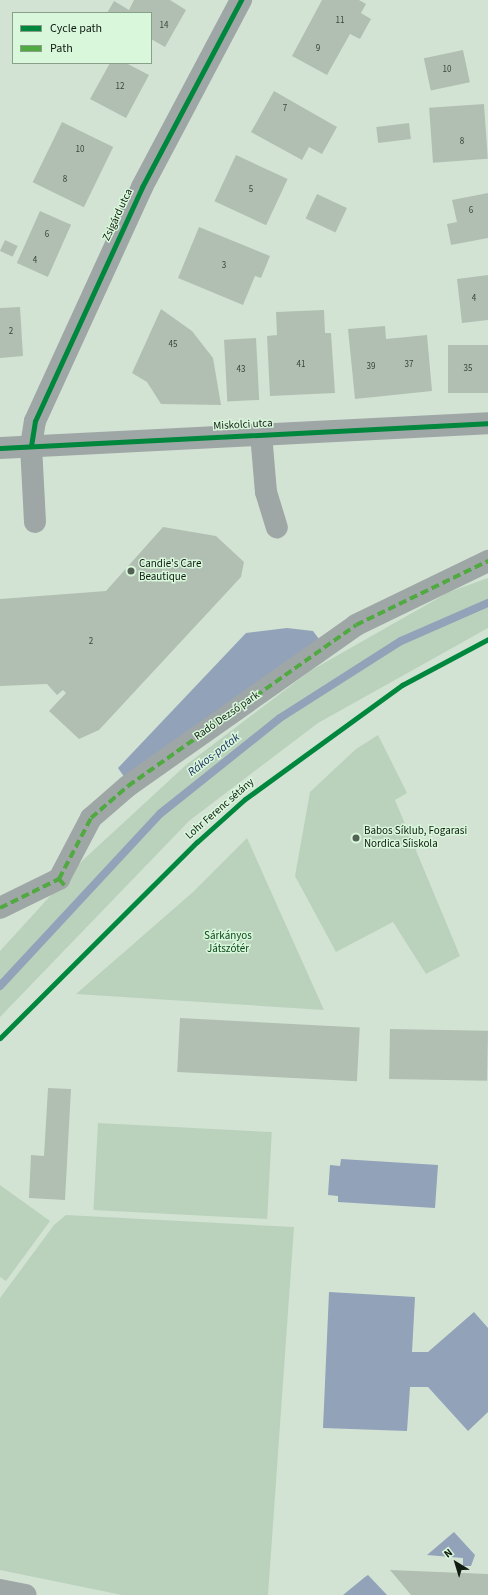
<!DOCTYPE html>
<html>
<head>
<meta charset="utf-8">
<style>
  body { margin:0 }
  #map { position:relative; width:488px; height:1595px; overflow:hidden; background:#d2e3d4; font-family:"Source Sans 3",sans-serif }
  div>[style] { position:absolute }
  .green>* { inset:0; background:#bad2bc; transform-origin:0 0 }
  .water>* { inset:0; background:#92a2b9 }
  .stream>* { height:8px; margin:-4px; padding:0 4px; transform-origin:4px; border-radius:4px; background:#92a2b9 }
  .building>* { inset:0; background:#b1bfb2; transform-origin:0 0 }
  .minor>* { height:22px; margin:-11px; padding:0 11px; transform-origin:11px; border-radius:11px; background:#9fa7a6 }
  .quiet>* { height:4px; margin-top:-2px; transform-origin:0; background:repeating-linear-gradient(90deg,#51a942 0 8px,transparent 0 12px) }
  .cycleway>* { height:5px; margin:-2.5px; padding:0 2.5px; transform-origin:2.5px; border-radius:2.5px; background:#00873e }
  .dots>* { width:11px; height:11px; translate:-50% -50%; box-sizing:border-box; border:2px solid #d8f7db; border-radius:50% }
  span { translate:-50% -50%; white-space:nowrap; text-align:center; line-height:1.15; -webkit-text-stroke:3px #d8f7db; paint-order:stroke }
  .number-label { font-size:9px; color:#384439 }
  .number-label span { -webkit-text-stroke-width:0 }
  .street-label { font-size:11px; color:#101b11 }
  .poi-label { font-size:11px; color:#101b11 }
  .left { translate:0 -50%; text-align:left }
  .park-label { font-size:11px; color:#0b461a }
  .water-label { font-size:12px; color:#1c2c5f; font-style:italic }
  .legend { position:absolute; left:12px; top:12px; width:140px; height:52px; box-sizing:border-box; background:#d8f7db; border:1px solid #889f8a; margin:0; padding:5px 7px; list-style:none; font-size:12px; color:#101b11 }
  .legend li { display:flex; align-items:center; gap:8px; height:20px }
  .legend b { width:20px; border:1px solid #889f8a }
  .north { position:absolute; left:436px; top:1543px; width:40px; height:40px; -webkit-text-stroke:3px #d8f7db; paint-order:stroke; rotate:322deg; font-size:11px; font-weight:700; line-height:16px; text-align:center; color:#101b11 }
  .north::after { content:''; display:block; margin:auto; width:14px; height:18px; background:#101b11; clip-path:polygon(50% 0,100% 100%,50% 72%,0 100%) }
</style>
</head>
<body>
<div id="map">
  <div class="green">
    <i style="clip-path:polygon(488px 578px,488px 628px,318px 723px,189px 821px,0 1017px,0 951px,83px 860px,186px 765px,310px 671px,449px 592px)"></i>
    <i style="clip-path:polygon(378px 735px,407px 793px,395px 800px,460px 956px,426px 974px,393px 922px,336px 952px,295px 876px,310px 792px,356px 749px)"></i>
    <i style="clip-path:polygon(247px 838px,324px 1010px,76px 994px,193px 892px)"></i>
    <i style="left:98px;top:1123px;width:174px;height:87px;rotate:3deg"></i>
    <i style="clip-path:polygon(0 1185px,50px 1221px,6px 1281px,0 1277px)"></i>
    <i style="clip-path:polygon(66px 1215px,294px 1227px,268px 1595px,122px 1595px,0 1570px,0 1298px,54px 1225px)"></i>
  </div>
  <div class="water">
    <i style="clip-path:polygon(287px 628px,313px 631px,319px 639px,125px 778px,118px 768px,246px 633px)"></i>
    <i style="clip-path:polygon(341px 1159px,438px 1165px,435px 1208px,338px 1202px,338px 1196px,328px 1195px,330px 1165px,340px 1166px)"></i>
    <i style="clip-path:polygon(329px 1292px,415px 1297px,412px 1352px,428px 1352px,474px 1312px,488px 1328px,488px 1412px,468px 1431px,428px 1387px,410px 1387px,407px 1431px,323px 1428px)"></i>
    <i style="clip-path:polygon(454px 1532px,475px 1555px,471px 1566px,463px 1566px,463px 1558px,427px 1555px)"></i>
    <i style="clip-path:polygon(368px 1575px,387px 1595px,343px 1595px,365px 1577px)"></i>
  </div>
  <div class="stream">
    <i style="left:0;top:986px;width:236px;rotate:-47.1deg"></i>
    <i style="left:161px;top:813px;width:152px;rotate:-38.6deg"></i>
    <i style="left:280px;top:718px;width:143px;rotate:-32.5deg"></i>
    <i style="left:401px;top:641px;width:95px;rotate:-23.6deg"></i>
  </div>
  <div class="building">
    <i style="clip-path:polygon(134px 0,170px 0,186px 10px,165px 47px,151px 39px,151px 13px,107px 13px,114px 1px,129px 10px)"></i>
    <i style="clip-path:polygon(322px 0,359px 0,366px 4px,361px 13px,371px 19px,360px 39px,350px 34px,327px 75px,292px 56px)"></i>
    <i style="left:463px;top:50px;width:33px;height:40px;rotate:78deg"></i>
    <i style="clip-path:polygon(110px 63px,126px 63px,149px 75px,126px 118px,90px 99px)"></i>
    <i style="clip-path:polygon(274px 91px,337px 127px,322px 154px,309px 147px,302px 160px,251px 132px)"></i>
    <i style="left:484px;top:104px;width:55px;height:55px;rotate:86deg"></i>
    <i style="left:62px;top:122px;width:57px;height:67px;rotate:26deg"></i>
    <i style="left:409px;top:123px;width:16px;height:33px;rotate:83deg"></i>
    <i style="left:236px;top:155px;width:57px;height:51px;rotate:25deg"></i>
    <i style="clip-path:polygon(488px 193px,488px 238px,451px 245px,447px 224px,457px 222px,452px 200px)"></i>
    <i style="left:317px;top:194px;width:33px;height:27px;rotate:25deg"></i>
    <i style="left:40px;top:211px;width:34px;height:57px;rotate:24deg"></i>
    <i style="clip-path:polygon(199px 227px,270px 256px,261px 278px,255px 276px,243px 305px,178px 278px)"></i>
    <i style="left:5px;top:240px;width:14px;height:12px;rotate:25deg"></i>
    <i style="clip-path:polygon(488px 275px,488px 320px,462px 323px,457px 279px)"></i>
    <i style="clip-path:polygon(20px 307px,23px 356px,0 358px,0 308px)"></i>
    <i style="clip-path:polygon(161px 309px,192px 331px,213px 358px,221px 405px,161px 404px,147px 382px,132px 373px)"></i>
    <i style="clip-path:polygon(324px 310px,325px 333px,331px 333px,335px 393px,270px 396px,267px 336px,277px 335px,276px 312px)"></i>
    <i style="clip-path:polygon(385px 326px,386px 339px,427px 335px,432px 391px,355px 399px,348px 329px)"></i>
    <i style="left:256px;top:338px;width:62px;height:32px;rotate:87deg"></i>
    <i style="left:448px;top:345px;width:40px;height:48px"></i>
    <i style="clip-path:polygon(163px 527px,216px 536px,244px 562px,241px 577px,99px 730px,79px 739px,49px 711px,66px 693px,63px 690px,57px 695px,47px 684px,0 686px,0 599px,106px 591px)"></i>
    <i style="left:180px;top:1018px;width:180px;height:54px;rotate:3deg"></i>
    <i style="left:390px;top:1029px;width:98px;height:50px;rotate:1deg"></i>
    <i style="clip-path:polygon(48px 1088px,71px 1089px,65px 1200px,29px 1198px,31px 1155px,44px 1156px)"></i>
    <i style="clip-path:polygon(390px 1570px,488px 1574px,488px 1595px,411px 1595px)"></i>
  </div>
  <div class="minor">
    <i style="left:261px;top:434px;width:58px;rotate:85.1deg"></i>
    <i style="left:266px;top:492px;width:37px;rotate:73deg"></i>
    <i style="left:0;top:448px;width:489px;rotate:-2.9deg"></i>
    <i style="left:35px;top:522px;width:76px;rotate:-93deg"></i>
    <i style="left:31px;top:446px;width:25px;rotate:-81deg"></i>
    <i style="left:35px;top:421px;width:257px;rotate:-65.4deg"></i>
    <i style="left:142px;top:187px;width:212px;rotate:-62.1deg"></i>
    <i style="left:0;top:908px;width:66px;rotate:-26.2deg"></i>
    <i style="left:59px;top:879px;width:69px;rotate:-62.3deg"></i>
    <i style="left:91px;top:818px;width:49px;rotate:-40.9deg"></i>
    <i style="left:128px;top:786px;width:279px;rotate:-35.2deg"></i>
    <i style="left:356px;top:625px;width:147px;rotate:-25.9deg"></i>
    <i style="left:0;top:1590px;width:26px;rotate:11deg"></i>
  </div>
  <div class="quiet">
    <i style="left:59px;top:879px;width:9px;rotate:49deg"></i>
    <i style="left:0;top:908px;width:66px;rotate:-26.2deg"></i>
    <i style="left:59px;top:879px;width:69px;rotate:-62.3deg"></i>
    <i style="left:91px;top:818px;width:49px;rotate:-40.9deg"></i>
    <i style="left:128px;top:786px;width:279px;rotate:-35.2deg"></i>
    <i style="left:356px;top:625px;width:147px;rotate:-25.9deg"></i>
  </div>
  <div class="cycleway">
    <i style="left:31px;top:446px;width:25px;rotate:-81deg"></i>
    <i style="left:35px;top:421px;width:257px;rotate:-65.4deg"></i>
    <i style="left:142px;top:187px;width:212px;rotate:-62.1deg"></i>
    <i style="left:0;top:448px;width:489px;rotate:-2.9deg"></i>
    <i style="left:0;top:1038px;width:278px;rotate:-44.9deg"></i>
    <i style="left:197px;top:842px;width:64px;rotate:-41.9deg"></i>
    <i style="left:245px;top:799px;width:194px;rotate:-36deg"></i>
    <i style="left:402px;top:685px;width:98px;rotate:-28.1deg"></i>
  </div>
  <div class="dots">
    <i style="left:131px;top:571px;background:#546155"></i>
    <i style="left:356px;top:838px;background:#546155"></i>
  </div>
  <div class="number-label">
    <span style="left:340px;top:21px">11</span>
    <span style="left:164px;top:26px">14</span>
    <span style="left:318px;top:49px">9</span>
    <span style="left:447px;top:70px">10</span>
    <span style="left:120px;top:87px">12</span>
    <span style="left:285px;top:109px">7</span>
    <span style="left:462px;top:142px">8</span>
    <span style="left:80px;top:150px">10</span>
    <span style="left:65px;top:180px">8</span>
    <span style="left:251px;top:190px">5</span>
    <span style="left:471px;top:211px">6</span>
    <span style="left:47px;top:235px">6</span>
    <span style="left:35px;top:261px">4</span>
    <span style="left:224px;top:266px">3</span>
    <span style="left:474px;top:299px">4</span>
    <span style="left:11px;top:332px">2</span>
    <span style="left:173px;top:345px">45</span>
    <span style="left:301px;top:365px">41</span>
    <span style="left:409px;top:365px">37</span>
    <span style="left:371px;top:367px">39</span>
    <span style="left:468px;top:369px">35</span>
    <span style="left:241px;top:370px">43</span>
    <span style="left:91px;top:642px">2</span>
  </div>
  <div class="street-label">
    <span style="left:118px;top:215px;rotate:-65deg">Zsigárd utca</span>
    <span style="left:243px;top:425px;rotate:-3deg">Miskolci utca</span>
    <span style="left:227px;top:716px;rotate:-35deg">Radó Dezső park</span>
    <span style="left:220px;top:809px;rotate:-41deg">Lohr Ferenc sétány</span>
  </div>
  <div class="poi-label">
    <span class="left" style="left:139px;top:571px">Candie's Care<br>Beautique</span>
    <span class="left" style="left:364px;top:838px">Babos Síklub, Fogarasi<br>Nordica Síiskola</span>
  </div>
  <div class="park-label">
    <span style="left:228px;top:943px">Sárkányos<br>Játszótér</span>
  </div>
  <div class="water-label">
    <span style="left:214px;top:755px;rotate:-38deg">Rákos-patak</span>
  </div>
  <ul class="legend">
  <li><b style="height:5px;background:#00873e"></b>Cycle path</li>
  <li><b style="height:5px;background:#51a942"></b>Path</li>
  </ul>
  <div class="north">N</div>
</div>
</body>
</html>
